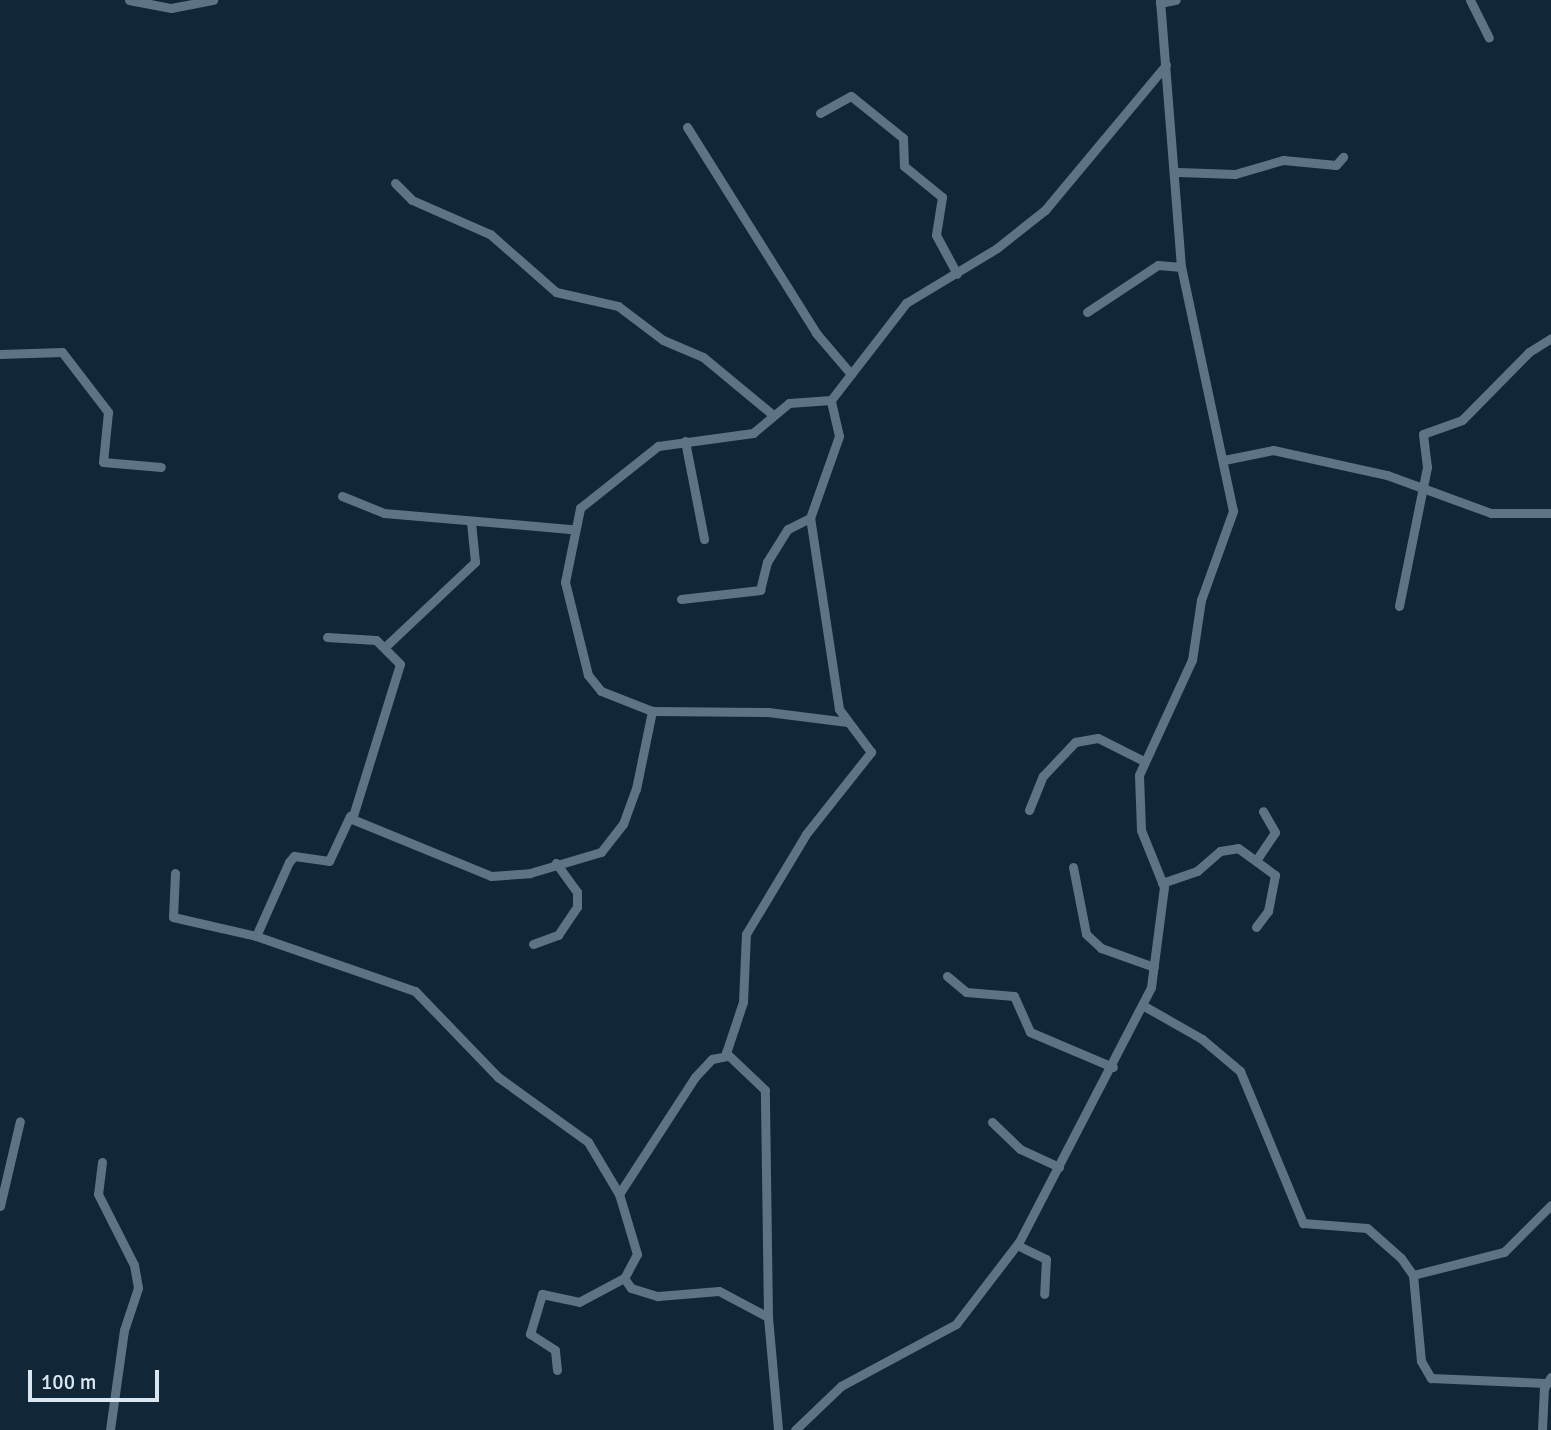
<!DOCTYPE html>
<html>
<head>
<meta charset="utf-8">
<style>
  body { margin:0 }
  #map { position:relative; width:1551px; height:1430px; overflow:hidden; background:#112636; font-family:Signika,sans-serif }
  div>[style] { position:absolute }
  .minor>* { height:9px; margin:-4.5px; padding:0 4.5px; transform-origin:4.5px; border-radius:4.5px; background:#5d7486 }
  span { translate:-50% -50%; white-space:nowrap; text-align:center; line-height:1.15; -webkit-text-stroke:6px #112636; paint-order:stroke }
  .scale { position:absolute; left:28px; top:1370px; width:131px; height:32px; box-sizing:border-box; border:4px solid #dae7f1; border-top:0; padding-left:9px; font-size:21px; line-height:24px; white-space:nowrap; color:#dae7f1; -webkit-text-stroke:5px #112636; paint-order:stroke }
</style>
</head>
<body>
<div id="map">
  <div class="minor">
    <i style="left:129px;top:0;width:43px;rotate:10.8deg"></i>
    <i style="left:171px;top:8px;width:43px;rotate:-10.8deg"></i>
    <i style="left:1470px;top:0;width:42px;rotate:63.4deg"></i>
    <i style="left:1160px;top:3px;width:16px;rotate:-11deg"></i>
    <i style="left:820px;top:113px;width:35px;rotate:-29deg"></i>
    <i style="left:851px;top:96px;width:67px;rotate:38.9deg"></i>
    <i style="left:903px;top:138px;width:28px;rotate:88deg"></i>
    <i style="left:904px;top:166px;width:49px;rotate:39.2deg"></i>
    <i style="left:942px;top:197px;width:38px;rotate:99deg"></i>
    <i style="left:936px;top:235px;width:44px;rotate:61.7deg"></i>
    <i style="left:687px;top:127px;width:243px;rotate:57.9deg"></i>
    <i style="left:816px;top:333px;width:54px;rotate:49.5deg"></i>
    <i style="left:1178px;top:172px;width:57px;rotate:2deg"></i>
    <i style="left:1235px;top:174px;width:50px;rotate:-16.3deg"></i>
    <i style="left:1283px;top:160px;width:53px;rotate:5.4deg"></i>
    <i style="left:1336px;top:165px;width:11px;rotate:-49deg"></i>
    <i style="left:395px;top:183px;width:24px;rotate:45deg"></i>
    <i style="left:412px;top:200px;width:85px;rotate:23.6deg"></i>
    <i style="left:490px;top:234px;width:88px;rotate:41.3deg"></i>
    <i style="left:556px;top:292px;width:64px;rotate:12.7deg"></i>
    <i style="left:618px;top:306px;width:56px;rotate:37.1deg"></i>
    <i style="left:663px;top:340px;width:43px;rotate:23deg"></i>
    <i style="left:703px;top:357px;width:89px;rotate:39.6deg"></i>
    <i style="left:1087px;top:312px;width:85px;rotate:-33.5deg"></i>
    <i style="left:1158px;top:265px;width:23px;rotate:5deg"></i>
    <i style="left:0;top:354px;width:62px;rotate:-1.8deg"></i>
    <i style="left:62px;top:352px;width:76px;rotate:52.5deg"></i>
    <i style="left:108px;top:412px;width:50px;rotate:95.7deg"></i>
    <i style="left:103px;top:462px;width:58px;rotate:4.9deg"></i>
    <i style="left:685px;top:441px;width:100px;rotate:79deg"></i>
    <i style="left:1224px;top:460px;width:50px;rotate:-11.5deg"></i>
    <i style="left:1273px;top:450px;width:117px;rotate:12.4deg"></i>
    <i style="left:1387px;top:475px;width:111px;rotate:20.1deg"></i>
    <i style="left:1491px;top:513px;width:60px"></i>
    <i style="left:342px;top:496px;width:45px;rotate:22deg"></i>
    <i style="left:384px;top:513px;width:189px;rotate:4.9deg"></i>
    <i style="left:681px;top:599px;width:80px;rotate:-6.5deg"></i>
    <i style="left:760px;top:590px;width:29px;rotate:-76deg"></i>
    <i style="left:767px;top:562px;width:39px;rotate:-58deg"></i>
    <i style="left:788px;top:529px;width:25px;rotate:-27deg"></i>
    <i style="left:1399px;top:606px;width:142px;rotate:-78.6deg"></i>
    <i style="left:1427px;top:467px;width:33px;rotate:-97deg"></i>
    <i style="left:1423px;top:434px;width:41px;rotate:-19.7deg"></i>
    <i style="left:1462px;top:420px;width:95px;rotate:-45.4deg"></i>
    <i style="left:1529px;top:352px;width:26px;rotate:-32deg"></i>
    <i style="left:327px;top:637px;width:49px;rotate:3.5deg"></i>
    <i style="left:376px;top:640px;width:34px;rotate:45deg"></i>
    <i style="left:400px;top:664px;width:162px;rotate:107.2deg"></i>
    <i style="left:352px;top:819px;width:150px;rotate:22.3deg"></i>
    <i style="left:491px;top:876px;width:39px;rotate:-4deg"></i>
    <i style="left:530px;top:873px;width:74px;rotate:-16.5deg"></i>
    <i style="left:601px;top:852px;width:36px;rotate:-52deg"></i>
    <i style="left:623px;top:824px;width:37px;rotate:-70deg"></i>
    <i style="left:636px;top:789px;width:80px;rotate:-78.4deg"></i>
    <i style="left:652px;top:711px;width:55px;rotate:-158.6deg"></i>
    <i style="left:601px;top:691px;width:21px;rotate:-129deg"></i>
    <i style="left:588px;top:675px;width:96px;rotate:-103.9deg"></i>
    <i style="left:565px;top:582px;width:76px;rotate:-78.5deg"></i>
    <i style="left:580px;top:508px;width:100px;rotate:-38.5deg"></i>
    <i style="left:658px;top:446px;width:96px;rotate:-7.8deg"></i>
    <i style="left:753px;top:433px;width:47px;rotate:-39.8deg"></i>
    <i style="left:789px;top:403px;width:42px;rotate:-4.1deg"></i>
    <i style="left:831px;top:400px;width:123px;rotate:-52.3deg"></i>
    <i style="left:906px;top:303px;width:106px;rotate:-31.1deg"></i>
    <i style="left:997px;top:248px;width:61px;rotate:-38.4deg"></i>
    <i style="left:1045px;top:210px;width:189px;rotate:-50.2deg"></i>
    <i style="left:387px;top:645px;width:121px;rotate:-43.3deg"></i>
    <i style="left:475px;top:562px;width:40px;rotate:-95.7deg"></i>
    <i style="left:652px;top:711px;width:116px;rotate:0.5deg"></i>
    <i style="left:768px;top:712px;width:80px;rotate:7.2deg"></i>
    <i style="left:1029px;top:810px;width:37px;rotate:-68deg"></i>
    <i style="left:1043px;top:776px;width:47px;rotate:-46.7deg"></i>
    <i style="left:1075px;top:742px;width:23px;rotate:-10deg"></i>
    <i style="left:1098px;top:738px;width:49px;rotate:26.6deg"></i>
    <i style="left:1257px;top:859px;width:32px;rotate:-56deg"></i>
    <i style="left:1275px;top:832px;width:24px;rotate:-120deg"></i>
    <i style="left:1073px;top:867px;width:68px;rotate:79deg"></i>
    <i style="left:1086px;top:934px;width:21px;rotate:43deg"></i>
    <i style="left:1101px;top:948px;width:56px;rotate:19.7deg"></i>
    <i style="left:175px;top:873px;width:44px;rotate:92.6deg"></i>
    <i style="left:173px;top:917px;width:85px;rotate:12.9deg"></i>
    <i style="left:256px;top:936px;width:168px;rotate:19.1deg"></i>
    <i style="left:415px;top:991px;width:120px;rotate:46deg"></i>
    <i style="left:498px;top:1077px;width:111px;rotate:35.8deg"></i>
    <i style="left:588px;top:1142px;width:61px;rotate:59.2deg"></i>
    <i style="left:619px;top:1194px;width:63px;rotate:73.3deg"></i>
    <i style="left:637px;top:1254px;width:27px;rotate:118deg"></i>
    <i style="left:624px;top:1278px;width:12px;rotate:55deg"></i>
    <i style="left:631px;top:1288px;width:28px;rotate:17deg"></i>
    <i style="left:658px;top:1296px;width:61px;rotate:-4.7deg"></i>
    <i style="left:719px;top:1291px;width:55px;rotate:28deg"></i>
    <i style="left:768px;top:1317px;width:113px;rotate:84.9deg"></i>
    <i style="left:1162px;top:883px;width:37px;rotate:-19deg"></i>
    <i style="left:1197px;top:871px;width:30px;rotate:-41deg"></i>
    <i style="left:1220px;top:851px;width:18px;rotate:-9deg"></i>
    <i style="left:1238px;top:848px;width:46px;rotate:36.1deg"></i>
    <i style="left:1275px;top:875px;width:37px;rotate:101deg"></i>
    <i style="left:1268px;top:911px;width:20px;rotate:127deg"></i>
    <i style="left:256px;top:936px;width:81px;rotate:-66deg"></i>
    <i style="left:289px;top:862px;width:8px;rotate:-50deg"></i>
    <i style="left:294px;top:856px;width:35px;rotate:8deg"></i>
    <i style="left:329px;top:861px;width:50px;rotate:-65deg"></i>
    <i style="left:533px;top:944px;width:27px;rotate:-20deg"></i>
    <i style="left:558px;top:935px;width:34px;rotate:-56deg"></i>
    <i style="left:577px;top:907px;width:15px;rotate:-90deg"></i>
    <i style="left:577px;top:892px;width:36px;rotate:-126deg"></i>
    <i style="left:947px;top:976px;width:25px;rotate:40deg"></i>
    <i style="left:966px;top:992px;width:48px;rotate:4.8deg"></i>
    <i style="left:1014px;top:996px;width:39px;rotate:66deg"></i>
    <i style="left:1030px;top:1032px;width:90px;rotate:22.9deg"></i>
    <i style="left:1144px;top:1006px;width:67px;rotate:29.6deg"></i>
    <i style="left:1202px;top:1039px;width:50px;rotate:40.1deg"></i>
    <i style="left:1240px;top:1071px;width:165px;rotate:67.5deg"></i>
    <i style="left:1303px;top:1223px;width:64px;rotate:4.5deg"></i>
    <i style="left:1367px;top:1228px;width:45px;rotate:41.4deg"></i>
    <i style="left:1401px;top:1258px;width:21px;rotate:55deg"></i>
    <i style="left:1413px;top:1275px;width:86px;rotate:84.7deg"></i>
    <i style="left:1421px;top:1361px;width:20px;rotate:60deg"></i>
    <i style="left:1431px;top:1378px;width:114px;rotate:2.5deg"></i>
    <i style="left:992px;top:1122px;width:39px;rotate:44deg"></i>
    <i style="left:1020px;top:1149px;width:43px;rotate:24.8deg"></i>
    <i style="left:102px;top:1162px;width:32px;rotate:97deg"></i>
    <i style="left:98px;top:1194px;width:80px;rotate:63.1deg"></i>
    <i style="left:134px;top:1265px;width:23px;rotate:80deg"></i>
    <i style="left:138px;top:1288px;width:44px;rotate:108.4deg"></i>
    <i style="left:124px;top:1330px;width:101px;rotate:98deg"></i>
    <i style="left:619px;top:1194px;width:140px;rotate:-57deg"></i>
    <i style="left:695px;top:1077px;width:25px;rotate:-47deg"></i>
    <i style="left:712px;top:1059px;width:15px;rotate:-11deg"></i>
    <i style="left:0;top:1206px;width:87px;rotate:-76.8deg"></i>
    <i style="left:1017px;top:1245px;width:32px;rotate:26deg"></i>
    <i style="left:1046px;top:1259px;width:35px;rotate:93deg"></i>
    <i style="left:1413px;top:1275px;width:94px;rotate:-14.2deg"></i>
    <i style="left:1504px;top:1252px;width:66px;rotate:-45deg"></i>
    <i style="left:768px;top:1317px;width:227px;rotate:-90.8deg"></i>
    <i style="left:765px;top:1090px;width:54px;rotate:-136.5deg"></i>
    <i style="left:726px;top:1053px;width:54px;rotate:-71.6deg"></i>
    <i style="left:743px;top:1002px;width:68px;rotate:-87.5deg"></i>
    <i style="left:746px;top:934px;width:117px;rotate:-59deg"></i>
    <i style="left:806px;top:834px;width:105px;rotate:-51.6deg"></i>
    <i style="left:871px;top:752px;width:54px;rotate:-126.7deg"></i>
    <i style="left:839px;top:709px;width:193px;rotate:-98.6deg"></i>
    <i style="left:810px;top:518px;width:87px;rotate:-70.5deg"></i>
    <i style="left:839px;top:436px;width:37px;rotate:-103deg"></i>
    <i style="left:557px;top:1370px;width:20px;rotate:-96deg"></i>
    <i style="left:555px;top:1350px;width:30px;rotate:-147deg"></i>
    <i style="left:530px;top:1334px;width:42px;rotate:-73.3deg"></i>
    <i style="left:542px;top:1294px;width:38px;rotate:12deg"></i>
    <i style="left:579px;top:1302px;width:51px;rotate:-28.1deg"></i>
    <i style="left:795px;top:1430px;width:64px;rotate:-43.7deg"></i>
    <i style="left:841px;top:1386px;width:131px;rotate:-28.3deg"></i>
    <i style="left:956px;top:1324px;width:103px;rotate:-52.5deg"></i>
    <i style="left:1019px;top:1242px;width:287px;rotate:-62.6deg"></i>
    <i style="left:1151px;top:987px;width:101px;rotate:-82.6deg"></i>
    <i style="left:1164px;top:887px;width:61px;rotate:-112deg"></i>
    <i style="left:1141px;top:830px;width:55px;rotate:-92.1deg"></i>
    <i style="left:1139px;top:775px;width:127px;rotate:-65.3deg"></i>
    <i style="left:1192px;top:660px;width:61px;rotate:-81.5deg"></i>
    <i style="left:1201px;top:600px;width:95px;rotate:-70.2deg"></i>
    <i style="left:1233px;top:511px;width:249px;rotate:-102deg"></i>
    <i style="left:1181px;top:267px;width:268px;rotate:-94.5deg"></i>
    <i style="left:1542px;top:1430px;width:42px;rotate:-87.3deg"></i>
    <i style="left:1544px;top:1388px;width:13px;rotate:-58deg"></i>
  </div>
  <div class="scale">100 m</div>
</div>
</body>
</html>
